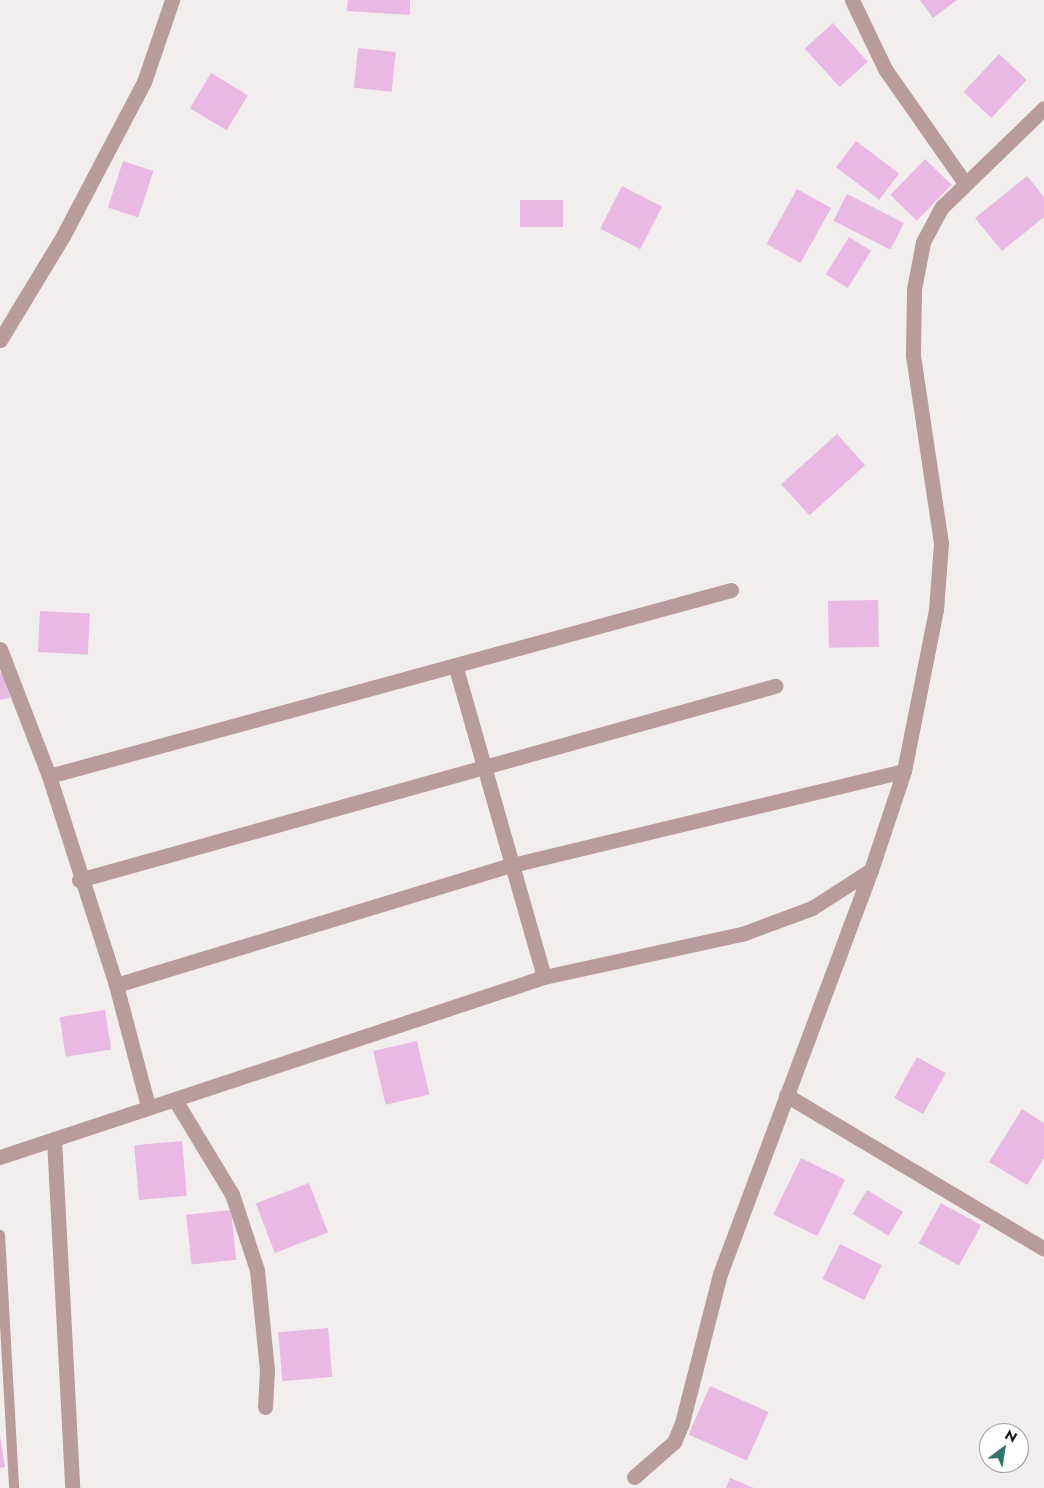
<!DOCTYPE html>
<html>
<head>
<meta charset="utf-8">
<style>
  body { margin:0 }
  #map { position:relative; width:1044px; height:1488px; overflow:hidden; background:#f2eeed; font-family:Jost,sans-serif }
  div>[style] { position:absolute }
  .building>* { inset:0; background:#e9b9e3; transform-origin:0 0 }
  .lane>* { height:10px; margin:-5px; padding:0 5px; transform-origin:5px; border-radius:5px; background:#b89b9b }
  .street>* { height:15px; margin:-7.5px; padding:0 7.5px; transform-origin:7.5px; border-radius:7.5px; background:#b89b9b }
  span { translate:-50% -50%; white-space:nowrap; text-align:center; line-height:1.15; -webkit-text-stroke:4px #fff; paint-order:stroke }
  .north { position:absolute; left:979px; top:1423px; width:50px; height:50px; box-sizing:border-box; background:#fff; border:1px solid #a2a1a1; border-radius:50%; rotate:31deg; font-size:14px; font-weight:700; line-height:20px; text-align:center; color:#161514 }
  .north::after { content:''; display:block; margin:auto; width:18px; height:22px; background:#31766a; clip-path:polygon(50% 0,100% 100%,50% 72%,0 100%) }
</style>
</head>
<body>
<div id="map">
  <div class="building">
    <i style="clip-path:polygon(348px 0,410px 0,410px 15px,347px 11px)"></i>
    <i style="clip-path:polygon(920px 0,957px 0,933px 18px)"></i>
    <i style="left:833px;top:23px;width:52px;height:38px;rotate:48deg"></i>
    <i style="left:358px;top:48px;width:38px;height:40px;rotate:6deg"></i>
    <i style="left:999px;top:54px;width:38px;height:52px;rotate:43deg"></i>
    <i style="left:211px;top:73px;width:43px;height:41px;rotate:31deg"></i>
    <i style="left:856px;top:141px;width:54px;height:33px;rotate:37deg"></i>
    <i style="left:925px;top:159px;width:37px;height:50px;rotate:44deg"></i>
    <i style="left:123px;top:161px;width:32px;height:49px;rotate:18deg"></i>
    <i style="clip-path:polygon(1027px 176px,1044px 197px,1044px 217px,1002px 251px,975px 218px)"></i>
    <i style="left:622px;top:186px;width:45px;height:48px;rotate:27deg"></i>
    <i style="left:797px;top:189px;width:39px;height:63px;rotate:29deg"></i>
    <i style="left:847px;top:194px;width:64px;height:30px;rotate:27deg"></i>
    <i style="left:520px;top:200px;width:43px;height:27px"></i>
    <i style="left:849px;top:237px;width:26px;height:44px;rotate:32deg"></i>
    <i style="left:837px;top:434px;width:42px;height:75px;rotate:48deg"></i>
    <i style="left:878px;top:600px;width:47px;height:50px;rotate:89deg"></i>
    <i style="left:40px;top:611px;width:50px;height:41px;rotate:3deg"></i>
    <i style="clip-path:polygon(4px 672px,10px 698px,0 700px,0 673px)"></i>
    <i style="left:105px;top:1010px;width:40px;height:46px;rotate:81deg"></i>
    <i style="left:417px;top:1041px;width:55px;height:45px;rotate:77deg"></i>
    <i style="left:917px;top:1057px;width:33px;height:47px;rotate:29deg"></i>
    <i style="clip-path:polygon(1022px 1109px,1044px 1123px,1044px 1158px,1027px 1185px,989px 1162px)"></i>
    <i style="left:182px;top:1141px;width:55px;height:48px;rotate:85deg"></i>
    <i style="left:801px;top:1158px;width:49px;height:63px;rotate:26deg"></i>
    <i style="left:309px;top:1183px;width:53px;height:57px;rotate:69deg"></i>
    <i style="left:867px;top:1190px;width:42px;height:28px;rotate:31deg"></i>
    <i style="left:941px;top:1203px;width:46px;height:46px;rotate:29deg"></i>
    <i style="left:231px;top:1210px;width:50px;height:45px;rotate:84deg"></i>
    <i style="left:840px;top:1244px;width:47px;height:39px;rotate:27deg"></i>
    <i style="left:328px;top:1328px;width:49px;height:50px;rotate:85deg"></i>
    <i style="left:710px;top:1386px;width:64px;height:53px;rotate:24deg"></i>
    <i style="clip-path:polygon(0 1435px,5px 1467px,0 1468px)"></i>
    <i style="clip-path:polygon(730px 1478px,754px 1488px,726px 1488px)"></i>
  </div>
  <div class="lane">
    <i style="left:0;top:1235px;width:253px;rotate:86.8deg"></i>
  </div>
  <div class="street">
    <i style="left:852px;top:0;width:76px;rotate:64.4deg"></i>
    <i style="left:885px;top:69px;width:138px;rotate:55deg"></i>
    <i style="left:0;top:340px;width:122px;rotate:-58.8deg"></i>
    <i style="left:63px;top:236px;width:174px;rotate:-62.3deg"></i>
    <i style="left:144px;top:82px;width:87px;rotate:-71.1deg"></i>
    <i style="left:0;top:649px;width:136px;rotate:68.9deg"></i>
    <i style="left:49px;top:776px;width:219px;rotate:72.2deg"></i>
    <i style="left:116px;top:985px;width:125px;rotate:75.2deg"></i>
    <i style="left:456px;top:668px;width:321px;rotate:74.1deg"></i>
    <i style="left:49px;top:776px;width:707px;rotate:-15.26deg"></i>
    <i style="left:79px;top:880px;width:723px;rotate:-15.58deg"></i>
    <i style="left:116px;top:985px;width:414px;rotate:-16.9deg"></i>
    <i style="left:512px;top:865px;width:403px;rotate:-13.5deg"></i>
    <i style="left:786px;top:1095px;width:300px;rotate:30.8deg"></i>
    <i style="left:175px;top:1100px;width:110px;rotate:58.8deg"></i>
    <i style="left:232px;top:1194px;width:80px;rotate:71.8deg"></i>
    <i style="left:257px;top:1270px;width:100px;rotate:84.3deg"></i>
    <i style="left:267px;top:1370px;width:37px;rotate:93deg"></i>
    <i style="left:54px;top:1139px;width:349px;rotate:87deg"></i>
    <i style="left:0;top:1157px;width:573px;rotate:-18.31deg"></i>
    <i style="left:544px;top:977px;width:203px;rotate:-12.3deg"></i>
    <i style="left:742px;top:934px;width:75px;rotate:-20.4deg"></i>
    <i style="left:812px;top:908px;width:70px;rotate:-32.8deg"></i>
    <i style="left:871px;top:870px;width:104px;rotate:-71.6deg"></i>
    <i style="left:904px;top:771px;width:164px;rotate:-78.8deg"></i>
    <i style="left:936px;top:610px;width:67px;rotate:-85.7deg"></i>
    <i style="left:941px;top:543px;width:190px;rotate:-98.5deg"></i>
    <i style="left:913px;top:355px;width:66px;rotate:-89.1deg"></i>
    <i style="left:914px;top:289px;width:48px;rotate:-79.2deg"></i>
    <i style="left:923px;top:242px;width:40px;rotate:-62deg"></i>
    <i style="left:942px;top:207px;width:142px;rotate:-44.1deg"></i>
    <i style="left:634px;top:1477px;width:53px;rotate:-41.2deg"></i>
    <i style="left:674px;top:1442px;width:21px;rotate:-67deg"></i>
    <i style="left:682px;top:1423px;width:154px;rotate:-75.7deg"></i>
    <i style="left:720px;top:1274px;width:430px;rotate:-69.5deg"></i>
  </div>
  <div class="north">N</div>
</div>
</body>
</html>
